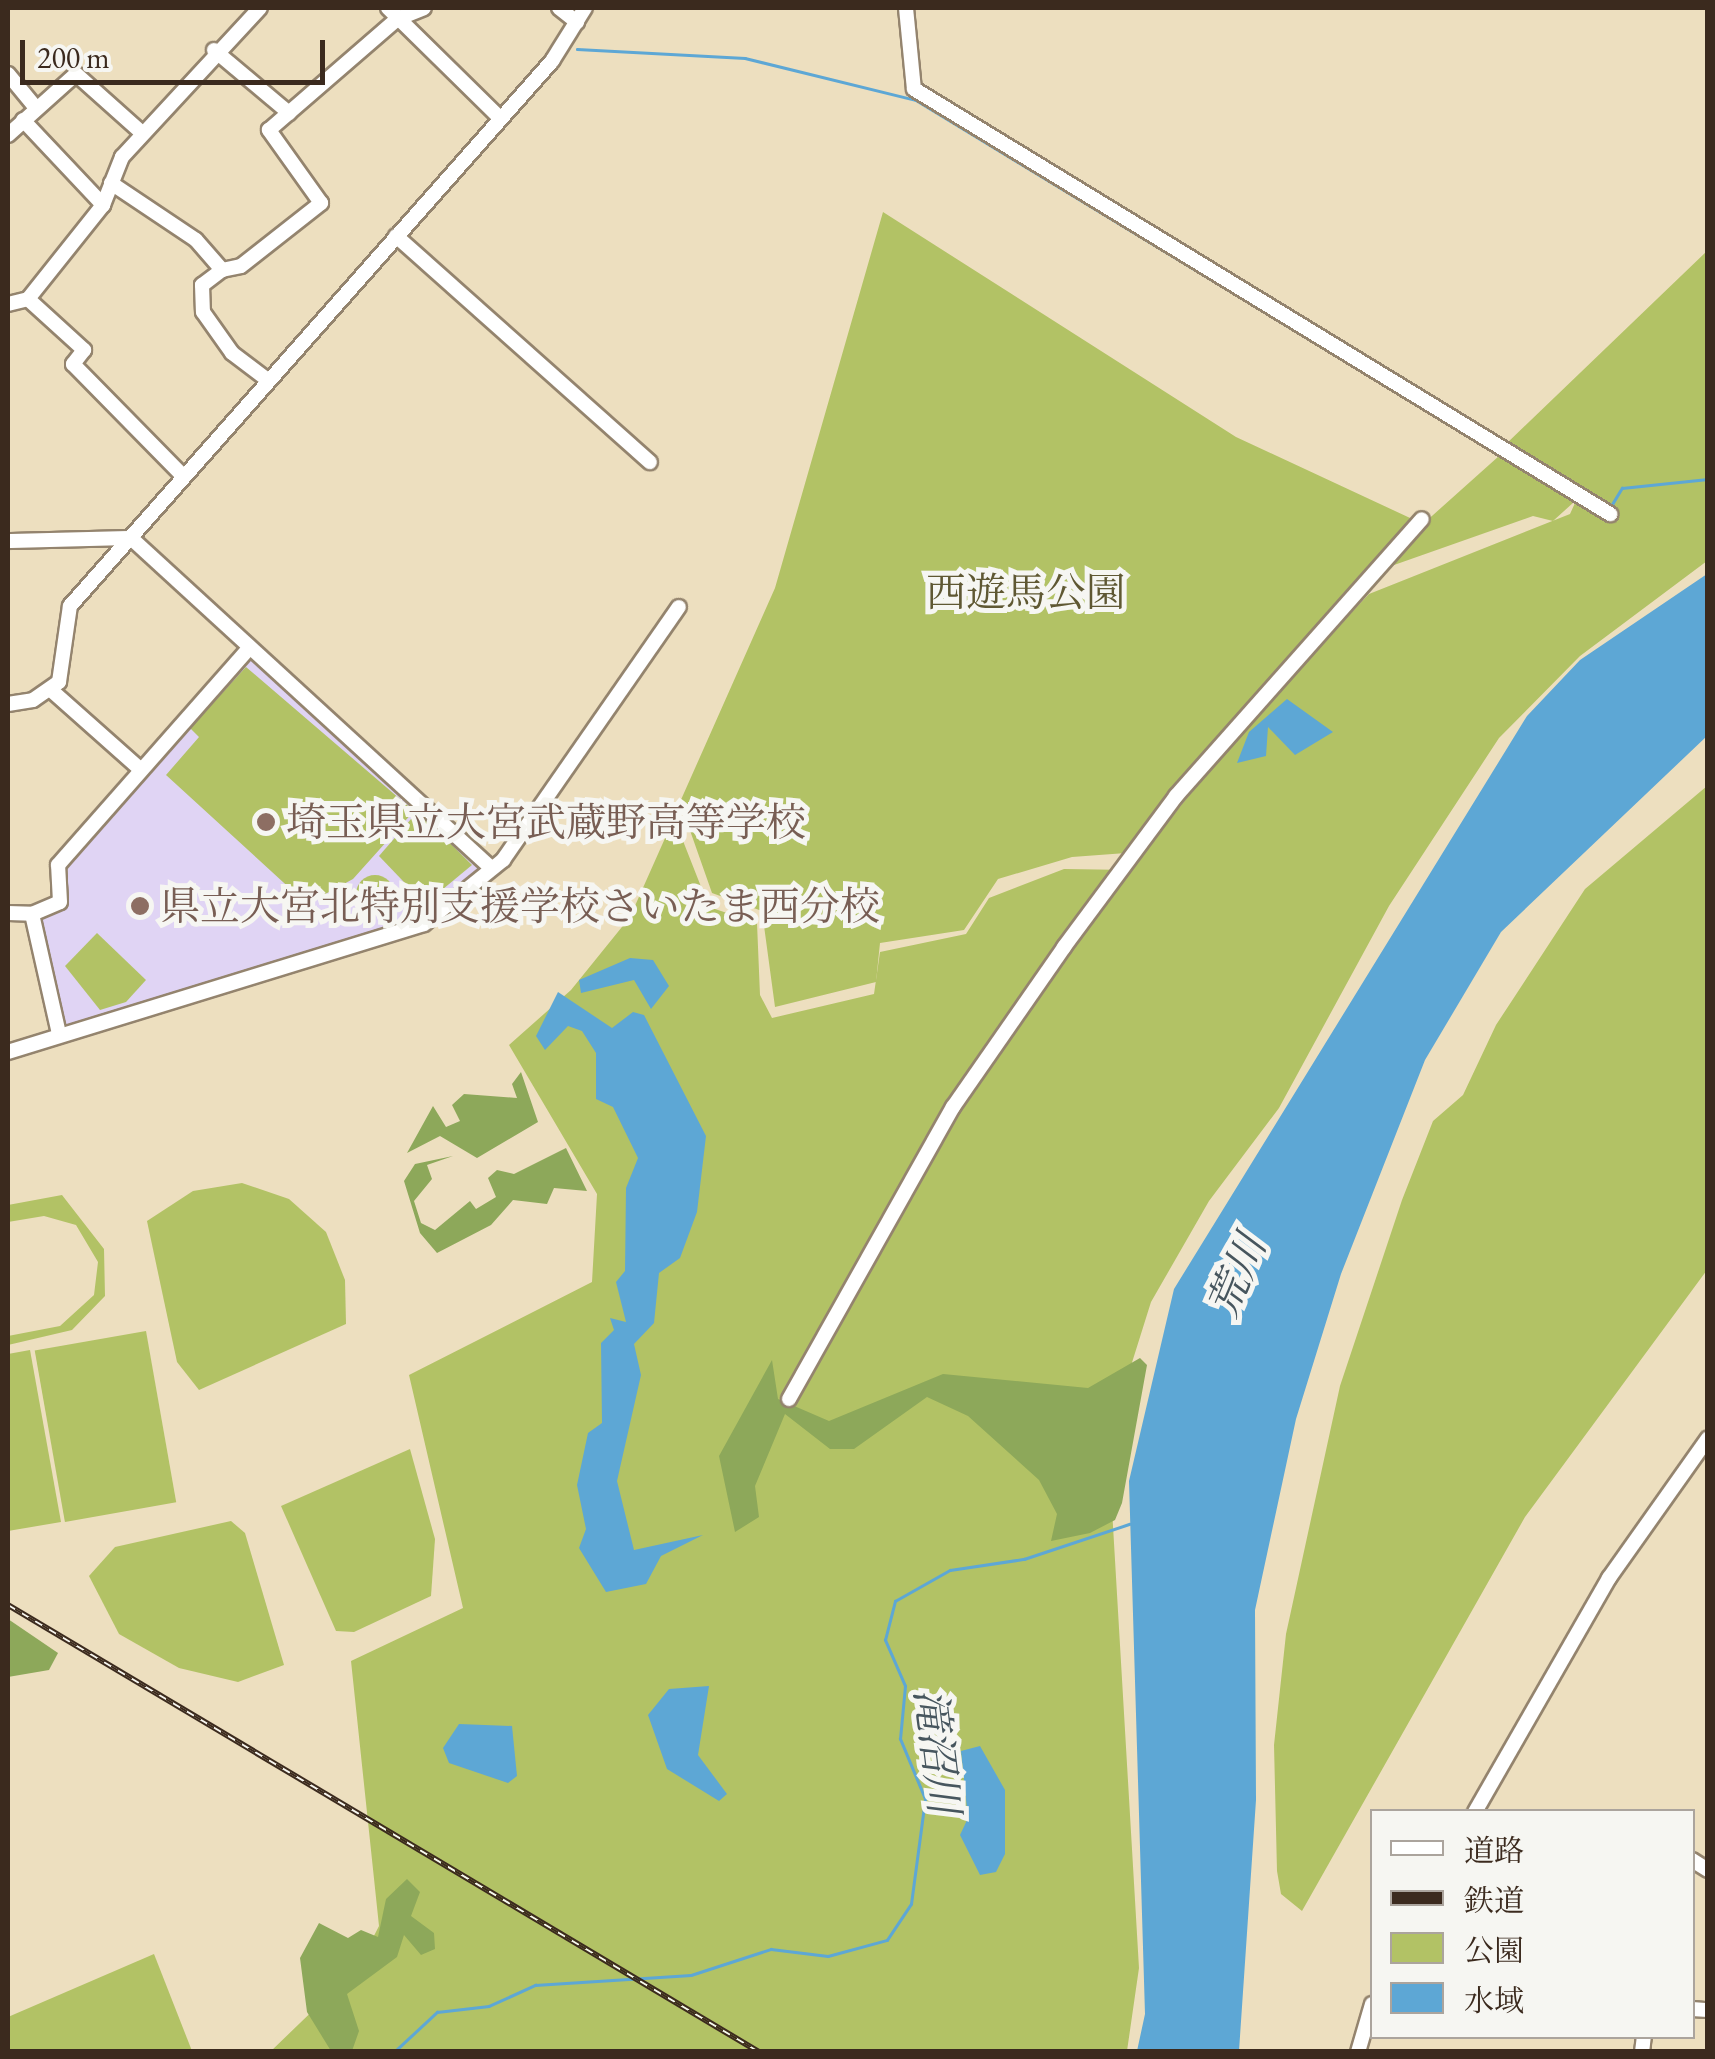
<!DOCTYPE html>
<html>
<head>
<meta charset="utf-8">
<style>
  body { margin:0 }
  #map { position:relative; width:1715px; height:2059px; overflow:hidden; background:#eddfbf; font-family:"EB Garamond","Noto Serif JP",serif }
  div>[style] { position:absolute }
  .built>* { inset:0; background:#e0d4f4 }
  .green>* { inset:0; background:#b2c265; transform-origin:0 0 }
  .round { border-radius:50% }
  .forest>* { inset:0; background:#8da85a }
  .water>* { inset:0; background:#5da7d5 }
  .stream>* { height:2.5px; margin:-1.25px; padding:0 1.25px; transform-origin:1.25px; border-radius:1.25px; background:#5da7d5 }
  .roads { filter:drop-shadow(2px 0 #94846e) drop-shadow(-2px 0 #94846e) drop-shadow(0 2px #94846e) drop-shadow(0 -2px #94846e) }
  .minor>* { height:14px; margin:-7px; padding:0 7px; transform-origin:7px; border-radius:7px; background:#fff }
  .rail>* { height:6px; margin-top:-3px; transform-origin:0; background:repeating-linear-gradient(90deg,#f6f6f2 0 8px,#3b2a1e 0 16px); box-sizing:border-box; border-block:2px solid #3b2a1e }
  .dots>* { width:28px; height:28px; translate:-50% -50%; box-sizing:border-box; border:5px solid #f6f6f2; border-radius:50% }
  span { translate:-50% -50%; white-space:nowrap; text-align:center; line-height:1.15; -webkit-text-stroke:10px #f6f6f2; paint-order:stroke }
  .park-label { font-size:40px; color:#5f5833 }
  .education-label { font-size:40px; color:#785e54 }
  .left { translate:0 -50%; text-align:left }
  .water-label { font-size:42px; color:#47565e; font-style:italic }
  .frame { position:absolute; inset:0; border:10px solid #3b2a1e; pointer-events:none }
  .legend { position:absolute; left:1370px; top:1809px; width:325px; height:230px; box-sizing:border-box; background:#f6f6f2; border:2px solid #aba49d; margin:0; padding:12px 18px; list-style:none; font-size:30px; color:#3b2a1e }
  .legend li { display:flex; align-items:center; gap:20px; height:50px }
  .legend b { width:50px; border:2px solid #aba49d }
  .scale { position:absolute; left:20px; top:40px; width:305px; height:45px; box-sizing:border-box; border:5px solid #3b2a1e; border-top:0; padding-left:12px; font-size:30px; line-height:35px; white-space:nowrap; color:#3b2a1e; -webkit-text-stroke:8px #f6f6f2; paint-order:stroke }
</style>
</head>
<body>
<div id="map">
  <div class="built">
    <i style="clip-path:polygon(249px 656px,482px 865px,477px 877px,416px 922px,60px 1028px,38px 918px,65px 904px,60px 865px)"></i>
  </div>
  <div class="green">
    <i style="clip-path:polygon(883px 212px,1236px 437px,1423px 524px,1499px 456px,1574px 502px,1553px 521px,1533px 516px,1360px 577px,1126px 853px,1072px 857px,998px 879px,964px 930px,880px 943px,876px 982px,775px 1007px,762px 911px,712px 893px,680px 802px,775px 588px)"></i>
    <i style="clip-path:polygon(1707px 251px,1707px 561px,1580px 656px,1499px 738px,1389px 906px,1279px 1108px,1209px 1201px,1151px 1302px,1124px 1388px,1111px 1492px,1139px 1968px,1127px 2051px,270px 2052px,358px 1967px,379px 1926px,351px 1661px,463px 1608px,409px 1375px,592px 1282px,597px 1194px,509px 1045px,571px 990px,630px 917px,674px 818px,709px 907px,757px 923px,760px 995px,772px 1018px,874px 994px,880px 952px,966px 934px,989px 898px,1064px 869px,1130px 870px,1243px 727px,1369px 594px,1570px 514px,1580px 492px,1505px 445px)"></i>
    <i style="clip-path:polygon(246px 667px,414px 811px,353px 879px,307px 904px,166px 775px,199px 737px,190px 728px)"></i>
    <i style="clip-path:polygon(1707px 786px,1707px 1270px,1525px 1517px,1302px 1911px,1281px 1894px,1277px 1871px,1274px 1745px,1286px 1634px,1340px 1386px,1402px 1200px,1433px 1121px,1463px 1095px,1496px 1025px,1585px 889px)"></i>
    <i style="clip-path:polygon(418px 811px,472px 865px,425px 904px,379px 856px)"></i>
    <i class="round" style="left:356px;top:875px;width:38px;height:38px"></i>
    <i style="clip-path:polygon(97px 933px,146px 980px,126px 1002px,100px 1010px,65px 966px)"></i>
    <i style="clip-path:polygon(242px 1183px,289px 1199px,326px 1232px,345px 1280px,346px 1324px,199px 1390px,177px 1362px,147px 1221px,193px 1191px)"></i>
    <i style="clip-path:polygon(62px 1195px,104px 1249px,105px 1296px,72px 1330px,8px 1345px,8px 1336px,60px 1326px,94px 1295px,98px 1262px,76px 1225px,44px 1216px,8px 1222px,8px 1205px)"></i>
    <i style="left:146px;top:1331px;width:174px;height:113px;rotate:80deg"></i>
    <i style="clip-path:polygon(30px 1350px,61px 1522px,8px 1531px,8px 1354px)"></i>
    <i style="clip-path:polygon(410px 1449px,435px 1539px,431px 1596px,354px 1632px,336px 1631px,281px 1506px)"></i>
    <i style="clip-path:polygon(231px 1521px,245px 1533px,284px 1665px,238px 1682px,179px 1668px,119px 1634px,89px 1576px,115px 1547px)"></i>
    <i style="clip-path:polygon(154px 1954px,192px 2051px,8px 2051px,8px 2017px)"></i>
  </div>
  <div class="forest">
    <i style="clip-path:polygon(521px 1072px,538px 1122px,477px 1158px,440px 1136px,407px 1153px,433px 1106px,446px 1127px,460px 1121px,452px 1105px,464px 1094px,517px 1098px,512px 1084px)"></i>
    <i style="clip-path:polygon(566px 1148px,587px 1191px,554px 1188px,547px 1204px,513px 1200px,491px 1225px,437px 1253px,420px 1233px,404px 1181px,415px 1164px,453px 1156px,427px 1165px,432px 1179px,414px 1201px,421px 1223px,435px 1230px,470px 1201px,476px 1209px,496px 1197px,488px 1178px,497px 1170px,514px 1174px)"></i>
    <i style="clip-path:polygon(1140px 1358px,1147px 1365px,1122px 1503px,1115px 1520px,1090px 1533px,1051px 1541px,1057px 1514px,1039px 1480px,968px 1416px,927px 1397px,854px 1449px,830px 1449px,785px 1414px,755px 1486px,759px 1517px,735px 1532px,719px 1456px,772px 1360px,778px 1399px,829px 1421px,943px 1374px,1088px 1388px)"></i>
    <i style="clip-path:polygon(8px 1619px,58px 1653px,49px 1670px,8px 1677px)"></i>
    <i style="clip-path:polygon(407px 1879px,420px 1892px,411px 1916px,434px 1933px,435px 1949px,421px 1955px,404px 1935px,397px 1957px,347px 1994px,359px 2031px,352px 2051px,331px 2051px,307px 2012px,300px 1958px,319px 1923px,348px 1938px,361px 1930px,378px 1937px,386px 1899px)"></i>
  </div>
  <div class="water">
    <i style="clip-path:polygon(1707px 574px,1707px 736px,1501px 932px,1425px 1060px,1341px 1274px,1296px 1419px,1255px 1610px,1256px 1800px,1239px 2051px,1137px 2051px,1145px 2014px,1129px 1481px,1174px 1289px,1527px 716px,1580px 660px)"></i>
    <i style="clip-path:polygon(1287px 699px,1333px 732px,1295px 755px,1268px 727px,1266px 756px,1237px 763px,1249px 732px)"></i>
    <i style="clip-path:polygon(630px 958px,653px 960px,669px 986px,651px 1009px,634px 980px,581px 993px,579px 980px)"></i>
    <i style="clip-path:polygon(558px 992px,612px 1028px,633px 1012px,644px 1015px,706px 1136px,697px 1212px,680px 1258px,659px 1273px,654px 1323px,634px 1344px,641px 1375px,617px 1481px,634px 1550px,703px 1535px,661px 1556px,646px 1584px,606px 1592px,579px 1548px,586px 1529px,577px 1485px,588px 1433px,602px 1423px,601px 1343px,614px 1330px,610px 1318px,626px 1322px,616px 1282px,625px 1271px,626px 1188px,638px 1158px,613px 1107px,596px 1099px,596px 1053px,582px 1031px,568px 1026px,545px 1050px,536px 1036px)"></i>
    <i style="clip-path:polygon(709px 1686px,698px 1755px,727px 1794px,719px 1801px,667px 1769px,648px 1715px,669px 1689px)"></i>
    <i style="clip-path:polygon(459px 1724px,512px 1726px,517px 1776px,508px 1783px,449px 1763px,443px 1748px)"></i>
    <i style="clip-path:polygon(980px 1746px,1005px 1790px,1005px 1854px,996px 1872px,980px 1875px,960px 1835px,968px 1818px,961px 1751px)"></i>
  </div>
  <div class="stream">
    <i style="left:577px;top:49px;width:168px;rotate:3.1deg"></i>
    <i style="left:745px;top:58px;width:176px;rotate:13.8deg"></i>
    <i style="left:916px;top:100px;width:764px;rotate:31.3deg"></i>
    <i style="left:1611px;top:506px;width:21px;rotate:-59deg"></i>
    <i style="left:1622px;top:488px;width:86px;rotate:-6deg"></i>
    <i style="left:394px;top:2052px;width:59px;rotate:-42.9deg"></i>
    <i style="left:437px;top:2012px;width:52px;rotate:-6.6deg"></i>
    <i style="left:489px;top:2006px;width:51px;rotate:-24.5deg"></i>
    <i style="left:535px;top:1985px;width:156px;rotate:-3.7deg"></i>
    <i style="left:691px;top:1975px;width:84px;rotate:-18deg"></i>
    <i style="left:771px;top:1949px;width:57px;rotate:7deg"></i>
    <i style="left:828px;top:1956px;width:61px;rotate:-15.2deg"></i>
    <i style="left:887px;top:1940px;width:43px;rotate:-56.3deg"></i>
    <i style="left:911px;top:1904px;width:106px;rotate:-82.4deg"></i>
    <i style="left:925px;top:1799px;width:65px;rotate:-112.6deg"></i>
    <i style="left:900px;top:1739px;width:53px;rotate:-84.6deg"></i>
    <i style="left:905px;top:1686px;width:50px;rotate:-113.5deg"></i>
    <i style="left:885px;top:1640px;width:40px;rotate:-75.6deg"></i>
    <i style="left:895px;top:1601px;width:63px;rotate:-29.4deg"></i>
    <i style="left:950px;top:1570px;width:75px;rotate:-8.5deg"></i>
    <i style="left:1024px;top:1559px;width:111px;rotate:-18.4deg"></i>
  </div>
  <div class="roads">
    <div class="minor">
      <i style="left:388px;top:8px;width:157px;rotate:44.5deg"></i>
      <i style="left:559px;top:8px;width:23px;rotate:38deg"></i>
      <i style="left:906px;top:8px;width:81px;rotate:84.4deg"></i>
      <i style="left:914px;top:89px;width:816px;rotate:31.41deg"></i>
      <i style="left:214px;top:50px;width:98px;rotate:40deg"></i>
      <i style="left:8px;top:74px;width:44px;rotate:50.5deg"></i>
      <i style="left:23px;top:120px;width:117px;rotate:46.7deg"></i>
      <i style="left:8px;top:135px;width:91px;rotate:-41.9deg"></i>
      <i style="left:76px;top:74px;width:89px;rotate:41.8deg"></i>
      <i style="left:111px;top:183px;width:102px;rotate:33.8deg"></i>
      <i style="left:196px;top:240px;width:40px;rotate:49deg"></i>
      <i style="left:222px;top:270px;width:25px;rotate:143deg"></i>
      <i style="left:202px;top:285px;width:27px;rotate:88deg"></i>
      <i style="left:203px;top:312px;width:50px;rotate:54.7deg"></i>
      <i style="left:232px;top:353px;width:46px;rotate:37.1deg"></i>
      <i style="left:396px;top:236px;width:340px;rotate:41.7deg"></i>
      <i style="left:222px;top:270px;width:19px;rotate:-12deg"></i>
      <i style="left:241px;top:266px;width:102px;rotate:-38.2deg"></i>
      <i style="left:321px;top:203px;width:90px;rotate:-125.5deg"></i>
      <i style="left:269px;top:130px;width:169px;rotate:-40.9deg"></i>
      <i style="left:397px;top:19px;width:29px;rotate:-22deg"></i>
      <i style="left:28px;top:299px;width:120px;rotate:-51.4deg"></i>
      <i style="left:103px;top:205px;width:52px;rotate:-68.4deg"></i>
      <i style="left:122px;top:157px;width:203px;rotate:-47.2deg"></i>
      <i style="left:8px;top:304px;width:21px;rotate:-14deg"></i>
      <i style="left:28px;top:299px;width:76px;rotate:42.3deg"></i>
      <i style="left:84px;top:350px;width:18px;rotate:128deg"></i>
      <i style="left:73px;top:364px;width:157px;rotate:45.5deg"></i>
      <i style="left:8px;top:541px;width:123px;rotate:-1.4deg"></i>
      <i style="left:131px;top:538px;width:488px;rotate:42.5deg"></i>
      <i style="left:51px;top:690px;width:119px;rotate:41.6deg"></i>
      <i style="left:8px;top:704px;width:25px;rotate:-9deg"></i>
      <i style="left:33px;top:700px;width:32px;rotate:-35deg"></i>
      <i style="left:59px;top:682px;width:77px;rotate:-81.8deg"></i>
      <i style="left:70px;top:606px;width:728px;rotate:-48.51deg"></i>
      <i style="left:552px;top:61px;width:62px;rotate:-58.1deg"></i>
      <i style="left:8px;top:913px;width:24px;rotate:2deg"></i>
      <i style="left:32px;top:914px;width:123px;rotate:77.3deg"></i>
      <i style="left:32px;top:914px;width:30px;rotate:-23deg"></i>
      <i style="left:60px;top:902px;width:37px;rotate:-93deg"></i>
      <i style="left:58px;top:865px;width:290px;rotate:-48.6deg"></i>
      <i style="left:8px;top:1052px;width:435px;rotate:-17.1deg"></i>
      <i style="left:424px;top:924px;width:102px;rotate:-39deg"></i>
      <i style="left:503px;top:860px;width:308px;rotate:-55.2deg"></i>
      <i style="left:789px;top:1399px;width:335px;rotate:-60.7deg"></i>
      <i style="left:953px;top:1107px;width:195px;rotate:-55.2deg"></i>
      <i style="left:1064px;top:947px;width:188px;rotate:-53.4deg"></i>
      <i style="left:1176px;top:796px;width:370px;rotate:-48.4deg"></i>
      <i style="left:1475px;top:1812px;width:270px;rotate:-60.2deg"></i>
      <i style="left:1609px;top:1578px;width:171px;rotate:-54.7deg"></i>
      <i style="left:1692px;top:1860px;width:19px;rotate:32deg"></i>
      <i style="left:1692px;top:2009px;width:16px;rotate:4deg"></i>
      <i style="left:1358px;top:2052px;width:50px;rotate:-73.7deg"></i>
      <i style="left:1642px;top:2052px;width:16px;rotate:-83deg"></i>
    </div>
  </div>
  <div class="rail">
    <i style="left:8px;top:1605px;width:874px;rotate:30.76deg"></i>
  </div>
  <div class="dots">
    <i style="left:266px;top:822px;background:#8d6e63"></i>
    <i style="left:140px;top:906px;background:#8d6e63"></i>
  </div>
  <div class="park-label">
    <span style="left:1026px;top:592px">西遊馬公園</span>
  </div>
  <div class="education-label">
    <span class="left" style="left:286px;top:822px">埼玉県立大宮武蔵野高等学校</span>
    <span class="left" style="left:160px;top:906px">県立大宮北特別支援学校さいたま西分校</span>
  </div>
  <div class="water-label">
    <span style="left:1237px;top:1276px;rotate:-67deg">荒川</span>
    <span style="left:937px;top:1751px;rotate:83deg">滝沼川</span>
  </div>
  <div class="frame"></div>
  <ul class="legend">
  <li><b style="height:12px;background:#fff"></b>道路</li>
  <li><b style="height:12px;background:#3b2a1e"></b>鉄道</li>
  <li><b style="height:28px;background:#b2c265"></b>公園</li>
  <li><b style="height:28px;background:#5da7d5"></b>水域</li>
  </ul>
  <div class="scale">200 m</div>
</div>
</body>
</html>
